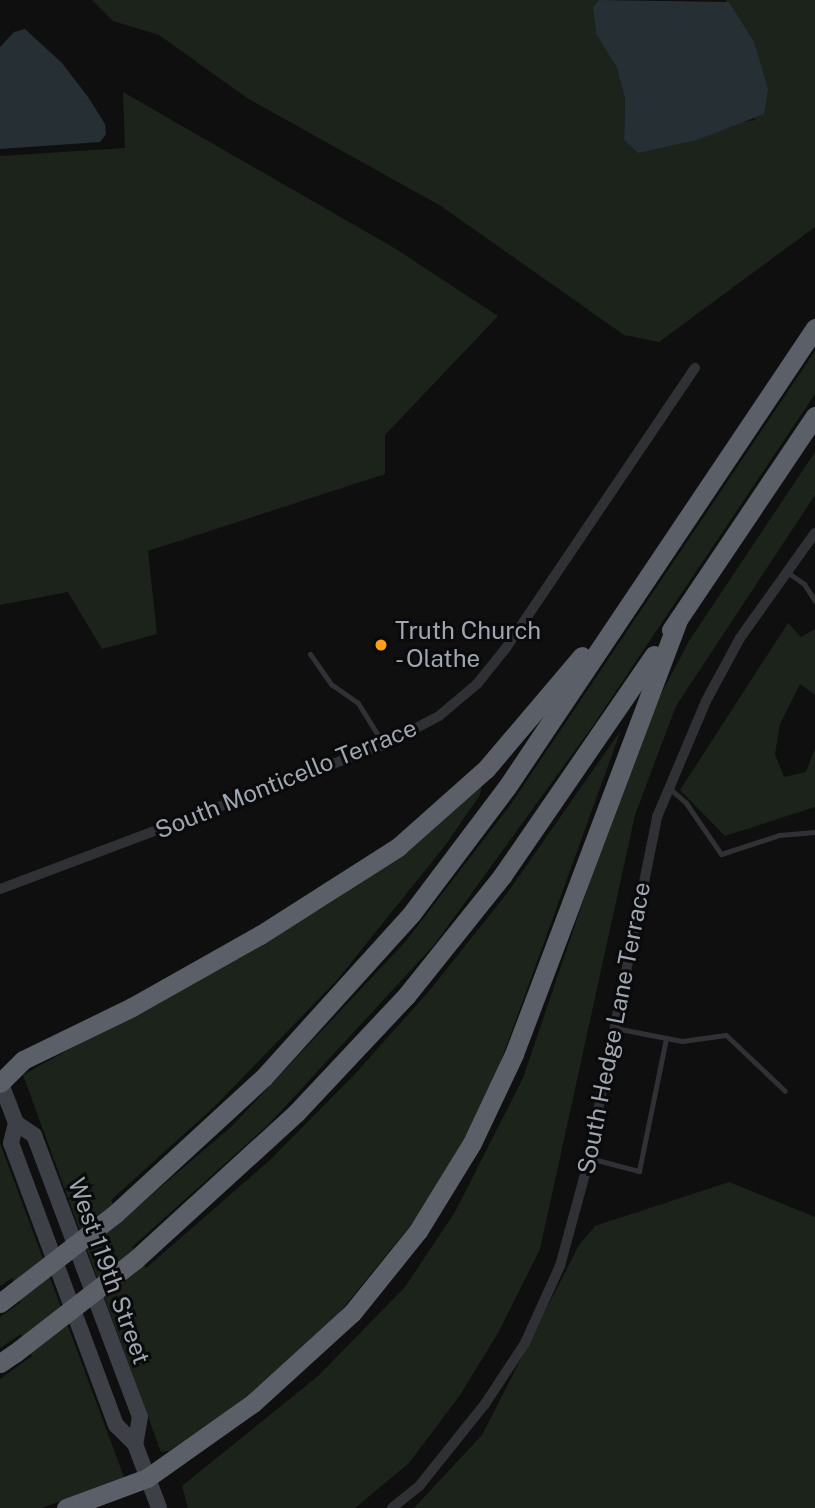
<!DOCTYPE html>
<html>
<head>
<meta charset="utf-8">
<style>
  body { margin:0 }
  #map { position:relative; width:815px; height:1508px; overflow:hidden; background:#0f0f10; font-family:"Public Sans",sans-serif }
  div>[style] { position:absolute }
  .green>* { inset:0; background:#1b231b }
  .water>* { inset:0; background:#252f34 }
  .lane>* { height:5px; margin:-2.5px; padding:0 2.5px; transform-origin:2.5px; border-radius:2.5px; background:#303135 }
  .street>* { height:10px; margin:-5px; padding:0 5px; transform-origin:5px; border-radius:5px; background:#303135 }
  .secondary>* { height:16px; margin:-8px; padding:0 8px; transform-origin:8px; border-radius:8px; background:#3d4046 }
  .highway>* { height:19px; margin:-9.5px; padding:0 9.5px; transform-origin:9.5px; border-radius:9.5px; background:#5b5f67 }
  .highway-bridge>* { height:19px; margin:-9.5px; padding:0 9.5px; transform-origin:9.5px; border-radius:9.5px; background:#5b5f67 }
  .dots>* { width:19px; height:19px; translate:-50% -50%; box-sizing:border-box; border:4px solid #0a0a0b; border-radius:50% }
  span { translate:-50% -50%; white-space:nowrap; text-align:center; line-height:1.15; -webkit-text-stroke:6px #0a0a0b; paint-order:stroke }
  .poi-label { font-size:24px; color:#9ea6b2 }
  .left { translate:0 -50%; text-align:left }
  .street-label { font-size:24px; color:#9ea6b2 }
</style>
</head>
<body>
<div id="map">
  <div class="green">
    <i style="clip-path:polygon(92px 0,599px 0,593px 8px,596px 34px,617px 68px,625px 99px,624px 140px,755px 120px,726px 0,815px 0,815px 227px,659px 342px,624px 335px,441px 206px,247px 98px,159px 35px,113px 21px)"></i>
    <i style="clip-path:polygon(123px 92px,396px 249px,498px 316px,385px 435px,385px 474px,148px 551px,157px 634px,102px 649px,68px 592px,0 605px,0 156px,125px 148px)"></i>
    <i style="clip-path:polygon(815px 351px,815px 394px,592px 727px,434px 945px,269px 1124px,132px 1247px,146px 1268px,270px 1160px,354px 1075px,430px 990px,508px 892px,621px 730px,488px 1097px,423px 1210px,331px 1323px,255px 1392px,169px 1451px,161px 1452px,23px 1075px,327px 905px,384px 867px,482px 782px,480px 795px,444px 847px,337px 980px,215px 1106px,111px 1200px,121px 1221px,232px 1126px,406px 941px,511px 804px)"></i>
    <i style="clip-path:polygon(815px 452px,815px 495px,676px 706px,635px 815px,540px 1249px,498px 1333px,460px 1395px,409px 1463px,355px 1508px,188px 1508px,182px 1486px,318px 1376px,405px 1287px,455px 1212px,523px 1078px,640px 734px,689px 641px)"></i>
    <i style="clip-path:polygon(788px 623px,801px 637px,815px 629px,815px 695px,800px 684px,780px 724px,775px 754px,784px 777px,806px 772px,815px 748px,815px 807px,725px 836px,680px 790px)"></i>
    <i style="clip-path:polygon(0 1143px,124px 1477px,42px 1508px,0 1508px,0 1379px,32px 1356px,21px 1334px,0 1348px,0 1317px,21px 1302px,12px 1278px,0 1286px)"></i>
    <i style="clip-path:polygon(729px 1182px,815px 1217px,815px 1508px,414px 1508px,482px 1435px,579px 1245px,595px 1226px)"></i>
  </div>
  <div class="water">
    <i style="clip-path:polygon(599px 0,729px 2px,754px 42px,768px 89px,764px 114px,697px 140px,638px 153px,624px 140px,625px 99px,617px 68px,596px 34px,593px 7px)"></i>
    <i style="clip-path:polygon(25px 29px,62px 63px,88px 97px,105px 124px,106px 134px,100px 142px,0 149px,0 47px,14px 32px)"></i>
  </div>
  <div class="lane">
    <i style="left:787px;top:572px;width:21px;rotate:35deg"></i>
    <i style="left:804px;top:584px;width:20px;rotate:57deg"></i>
    <i style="left:310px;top:654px;width:37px;rotate:55deg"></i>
    <i style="left:331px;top:684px;width:33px;rotate:35deg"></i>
    <i style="left:358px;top:703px;width:49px;rotate:58.2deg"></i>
    <i style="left:669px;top:788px;width:23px;rotate:41deg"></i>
    <i style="left:686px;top:803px;width:62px;rotate:55.5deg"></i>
    <i style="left:721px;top:854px;width:61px;rotate:-18.1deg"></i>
    <i style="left:779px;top:835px;width:36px;rotate:-5deg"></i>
    <i style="left:666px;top:1038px;width:16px;rotate:11deg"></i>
    <i style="left:682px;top:1041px;width:44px;rotate:-7.8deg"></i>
    <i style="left:726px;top:1035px;width:81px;rotate:43.5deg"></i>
    <i style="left:589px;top:1158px;width:52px;rotate:14.6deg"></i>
    <i style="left:639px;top:1171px;width:136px;rotate:-78.5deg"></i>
    <i style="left:666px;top:1038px;width:52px;rotate:-168.9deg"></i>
  </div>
  <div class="street">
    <i style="left:0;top:889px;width:410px;rotate:-20.6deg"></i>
    <i style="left:384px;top:745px;width:62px;rotate:-27.8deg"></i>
    <i style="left:439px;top:716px;width:50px;rotate:-40.1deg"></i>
    <i style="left:477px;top:684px;width:46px;rotate:-51.1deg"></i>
    <i style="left:506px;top:648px;width:338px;rotate:-56deg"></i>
    <i style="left:392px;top:1508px;width:36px;rotate:-39deg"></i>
    <i style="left:420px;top:1485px;width:104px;rotate:-51.3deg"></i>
    <i style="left:485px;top:1404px;width:73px;rotate:-56.7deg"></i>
    <i style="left:525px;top:1343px;width:85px;rotate:-65.6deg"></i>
    <i style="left:560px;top:1266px;width:99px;rotate:-74.8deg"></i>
    <i style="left:586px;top:1170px;width:360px;rotate:-78.6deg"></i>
    <i style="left:657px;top:817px;width:126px;rotate:-67.1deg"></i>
    <i style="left:706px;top:701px;width:72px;rotate:-61.6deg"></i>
    <i style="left:740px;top:638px;width:129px;rotate:-54.5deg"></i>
  </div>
  <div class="secondary">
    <i style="left:0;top:1081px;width:45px;rotate:69.1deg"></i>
    <i style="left:16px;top:1123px;width:21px;rotate:104deg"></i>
    <i style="left:11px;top:1143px;width:301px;rotate:69.6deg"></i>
    <i style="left:116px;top:1425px;width:27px;rotate:45deg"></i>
    <i style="left:135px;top:1444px;width:68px;rotate:69.4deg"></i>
    <i style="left:16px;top:1123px;width:22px;rotate:34deg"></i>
    <i style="left:34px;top:1135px;width:301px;rotate:69.4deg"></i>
    <i style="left:140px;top:1417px;width:27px;rotate:100deg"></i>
  </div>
  <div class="highway">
    <i style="left:671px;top:630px;width:258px;rotate:-56.1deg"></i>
    <i style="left:0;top:1083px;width:33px;rotate:-45deg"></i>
    <i style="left:23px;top:1060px;width:121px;rotate:-25.9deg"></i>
    <i style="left:132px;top:1007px;width:147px;rotate:-29.4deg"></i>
    <i style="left:260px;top:935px;width:164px;rotate:-32.5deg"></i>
    <i style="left:398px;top:847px;width:118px;rotate:-41.6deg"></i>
    <i style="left:486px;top:769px;width:148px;rotate:-49.7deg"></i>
    <i style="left:116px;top:1213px;width:200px;rotate:-42.6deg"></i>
    <i style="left:263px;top:1078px;width:222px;rotate:-47.9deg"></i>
    <i style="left:412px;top:913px;width:158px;rotate:-53deg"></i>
    <i style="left:507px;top:787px;width:553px;rotate:-56.14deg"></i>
    <i style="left:135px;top:1260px;width:218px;rotate:-42.4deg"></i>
    <i style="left:296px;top:1113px;width:161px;rotate:-46.8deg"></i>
    <i style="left:406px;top:996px;width:154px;rotate:-51.3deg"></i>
    <i style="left:502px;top:876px;width:268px;rotate:-55.5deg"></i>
    <i style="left:0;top:1363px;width:18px;rotate:-34deg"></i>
    <i style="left:66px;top:1508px;width:86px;rotate:-20.3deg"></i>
    <i style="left:147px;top:1478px;width:130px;rotate:-35.3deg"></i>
    <i style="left:253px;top:1403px;width:134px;rotate:-42.3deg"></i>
    <i style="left:352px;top:1313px;width:105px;rotate:-51.2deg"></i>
    <i style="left:418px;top:1231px;width:103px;rotate:-58.5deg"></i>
    <i style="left:472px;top:1143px;width:98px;rotate:-64.7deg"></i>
    <i style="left:514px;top:1054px;width:464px;rotate:-69.3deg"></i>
  </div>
  <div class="highway-bridge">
    <i style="left:0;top:1303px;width:147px;rotate:-37.8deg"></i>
    <i style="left:15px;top:1353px;width:152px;rotate:-37.8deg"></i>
  </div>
  <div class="dots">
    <i style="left:381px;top:645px;background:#ff9f18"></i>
  </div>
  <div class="poi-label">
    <span class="left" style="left:395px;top:645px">Truth Church<br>- Olathe</span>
  </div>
  <div class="street-label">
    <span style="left:286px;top:779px;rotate:-22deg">South Monticello Terrace</span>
    <span style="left:614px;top:1028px;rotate:-79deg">South Hedge Lane Terrace</span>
    <span style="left:109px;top:1271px;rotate:70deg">West 119th Street</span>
  </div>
</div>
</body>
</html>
